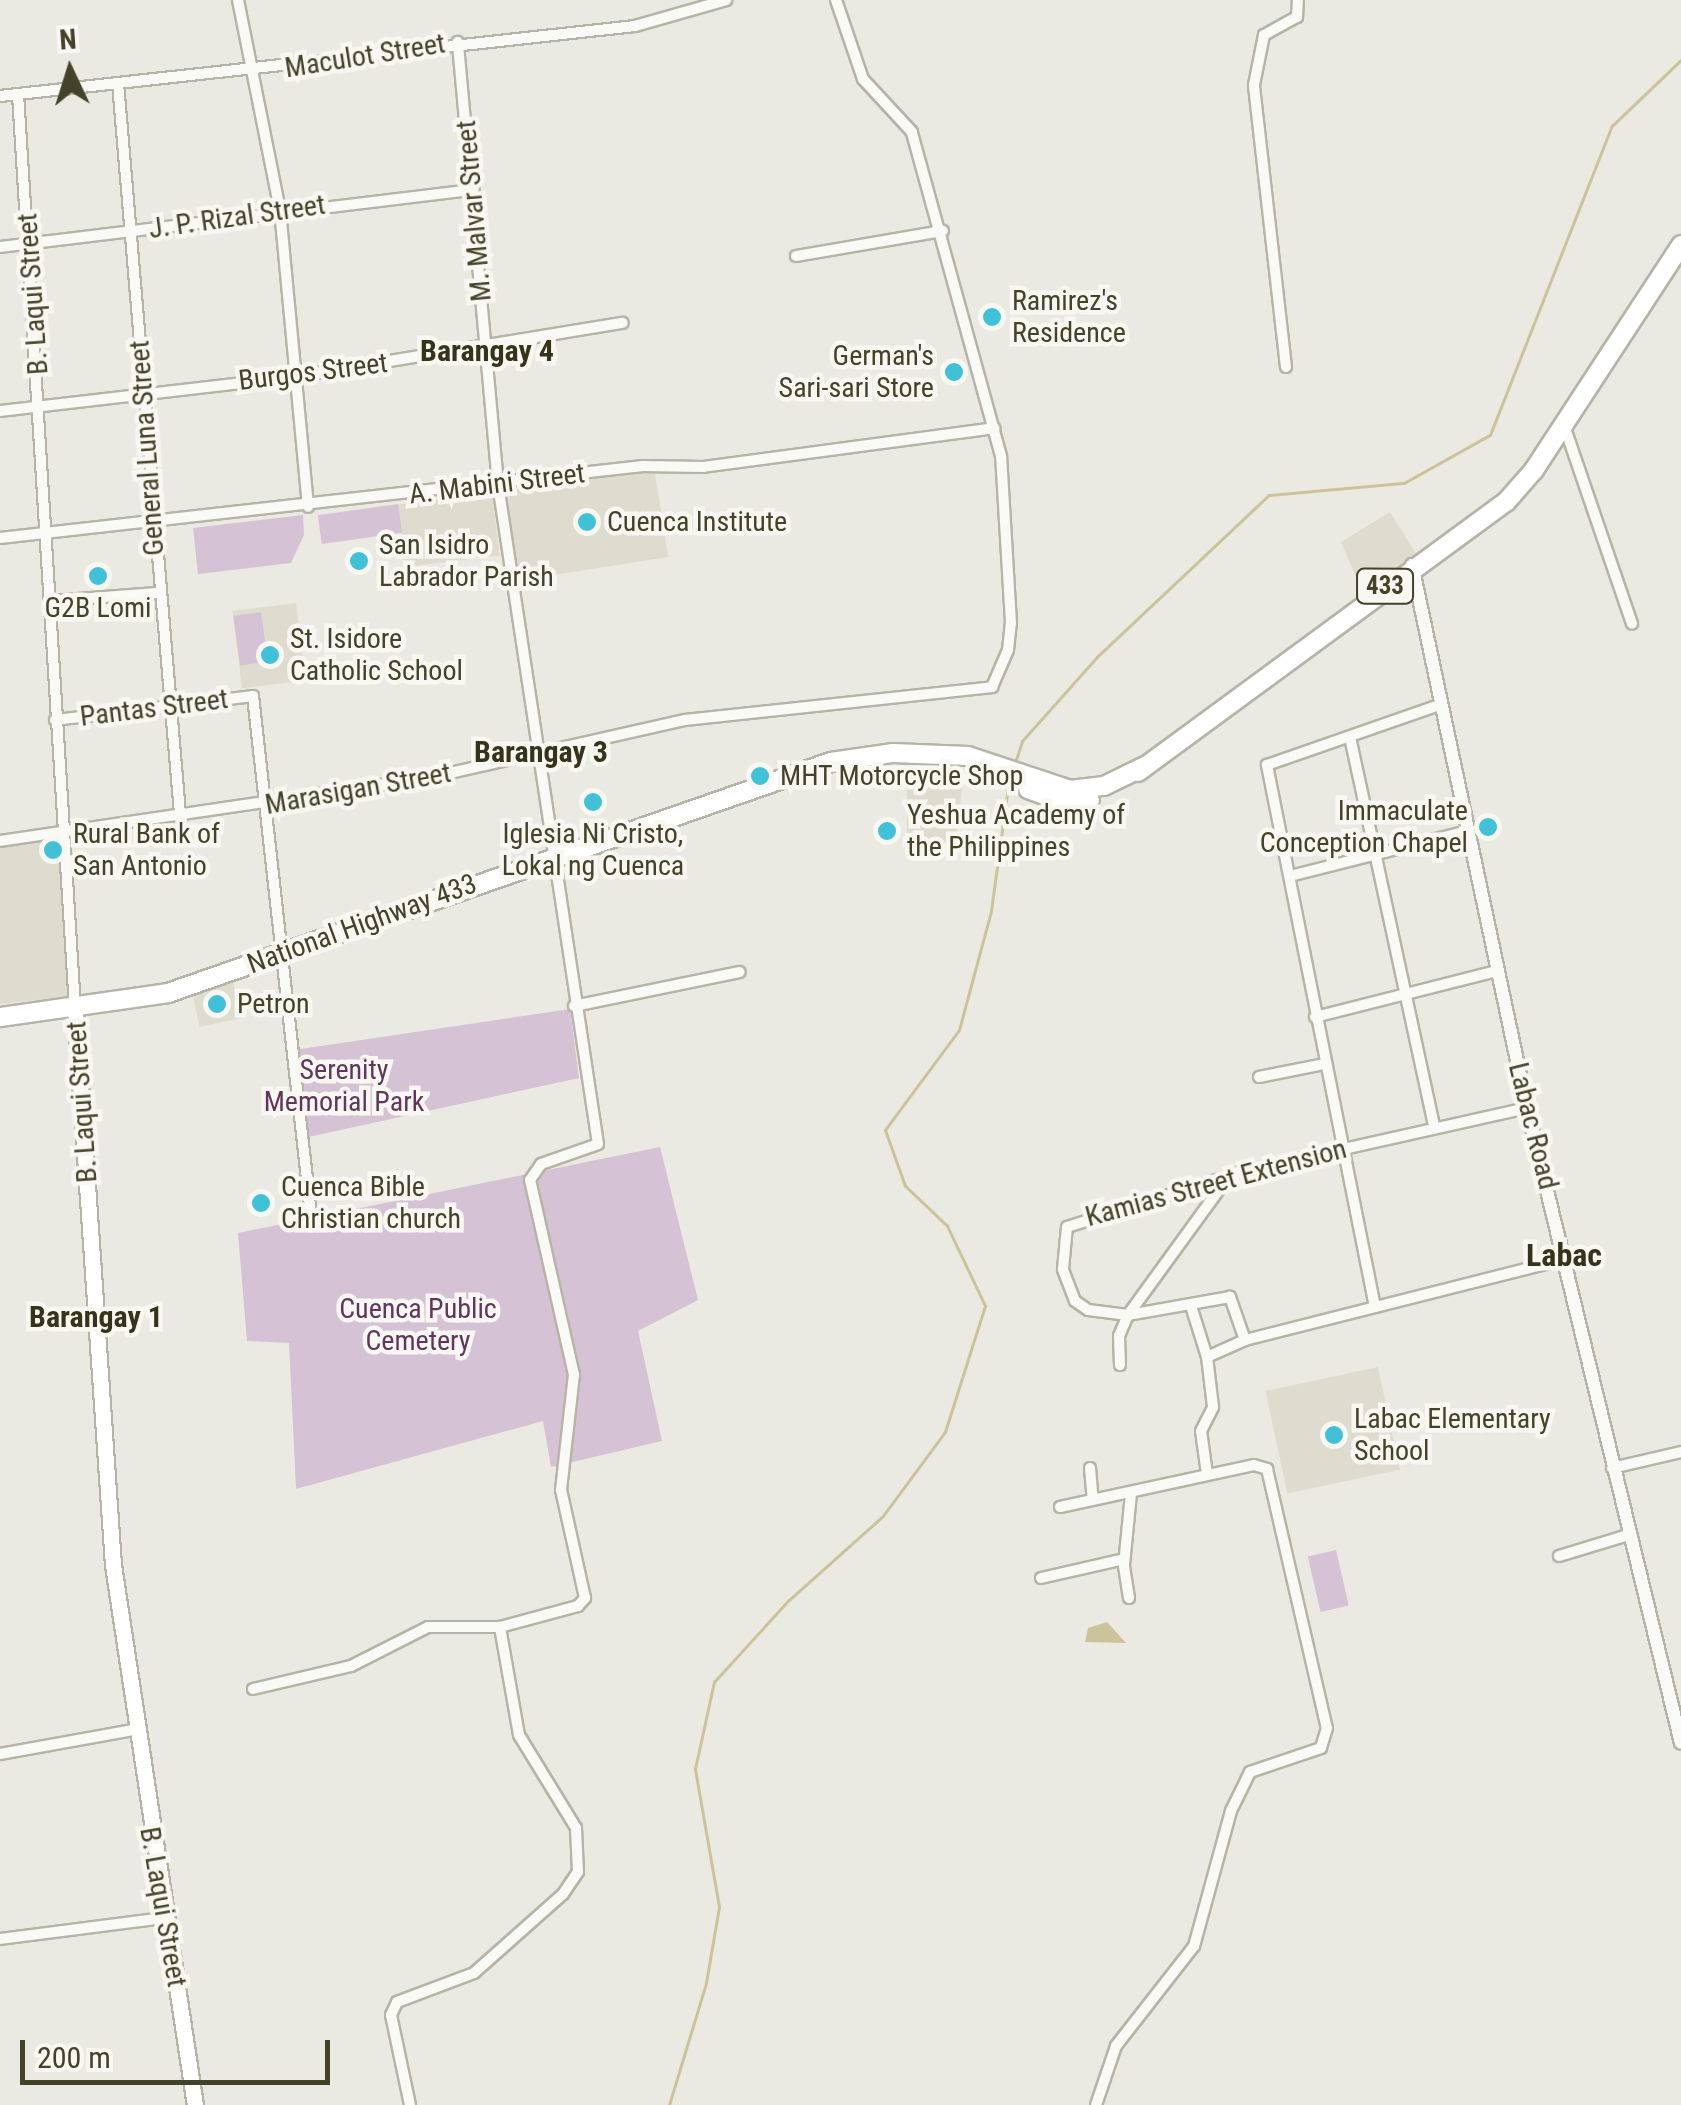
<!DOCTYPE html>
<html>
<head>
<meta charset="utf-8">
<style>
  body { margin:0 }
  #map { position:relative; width:1681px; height:2105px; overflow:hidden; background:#ebeae2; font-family:"Roboto Condensed",sans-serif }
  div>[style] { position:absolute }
  .built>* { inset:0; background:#dddccf; transform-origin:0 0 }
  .green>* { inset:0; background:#d5c2d5; transform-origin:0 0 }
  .water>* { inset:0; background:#cdc39a }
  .stream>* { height:2.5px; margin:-1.25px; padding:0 1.25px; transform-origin:1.25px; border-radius:1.25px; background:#cdc39a }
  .roads { filter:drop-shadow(2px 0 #b6b4a6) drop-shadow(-2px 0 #b6b4a6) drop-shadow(0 2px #b6b4a6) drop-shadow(0 -2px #b6b4a6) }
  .minor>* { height:10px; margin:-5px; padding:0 5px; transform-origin:5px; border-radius:5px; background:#f9f9f5 }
  .tertiary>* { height:12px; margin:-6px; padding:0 6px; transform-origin:6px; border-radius:6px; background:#f9f9f5 }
  .secondary>* { height:15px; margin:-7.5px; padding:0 7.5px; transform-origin:7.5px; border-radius:7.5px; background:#fff }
  .primary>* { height:18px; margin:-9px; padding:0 9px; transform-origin:9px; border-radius:9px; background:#fff }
  .dots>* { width:28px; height:28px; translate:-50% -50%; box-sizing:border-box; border:5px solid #f8f7f1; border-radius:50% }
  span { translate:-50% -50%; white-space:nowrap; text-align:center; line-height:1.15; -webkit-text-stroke:9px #f8f7f1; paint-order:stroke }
  .shield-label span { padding:2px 8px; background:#f8f7f1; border:2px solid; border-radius:8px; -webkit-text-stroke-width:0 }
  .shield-label { font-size:25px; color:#444228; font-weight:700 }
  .street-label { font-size:28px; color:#444228 }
  .poi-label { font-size:28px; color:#444228 }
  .left { translate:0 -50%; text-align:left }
  .right { translate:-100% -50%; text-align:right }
  .park-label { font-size:28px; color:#61355c }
  .neighbourhood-label { font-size:30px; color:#35341b; font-weight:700 }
  .quarter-label { font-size:32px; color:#35341b; font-weight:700 }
  .north { position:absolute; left:20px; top:20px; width:100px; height:100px; -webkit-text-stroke:8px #f8f7f1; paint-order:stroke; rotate:356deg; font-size:28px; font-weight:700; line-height:40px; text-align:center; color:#444228 }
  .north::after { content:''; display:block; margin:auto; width:35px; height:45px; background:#444228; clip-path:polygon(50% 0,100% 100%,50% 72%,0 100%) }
  .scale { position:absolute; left:20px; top:2040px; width:310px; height:45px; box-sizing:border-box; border:5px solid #444228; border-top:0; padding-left:12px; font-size:30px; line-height:35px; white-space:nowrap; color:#444228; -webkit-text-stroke:8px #f8f7f1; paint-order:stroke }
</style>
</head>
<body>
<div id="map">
  <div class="built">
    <i style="left:654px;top:467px;width:91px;height:150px;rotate:81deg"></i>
    <i style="left:492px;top:493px;width:63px;height:95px;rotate:83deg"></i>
    <i style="clip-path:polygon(1390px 512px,1417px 555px,1363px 593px,1341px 542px)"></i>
    <i style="left:296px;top:603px;width:78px;height:64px;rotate:83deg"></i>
    <i style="clip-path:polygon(907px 767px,963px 777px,956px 846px,907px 835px)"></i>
    <i style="clip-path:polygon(62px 836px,72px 996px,0 1004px,0 847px)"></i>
    <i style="left:232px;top:977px;width:42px;height:42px;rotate:78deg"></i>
    <i style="left:1378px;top:1367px;width:105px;height:115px;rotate:78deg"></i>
  </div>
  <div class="green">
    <i style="left:398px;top:504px;width:29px;height:81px;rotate:82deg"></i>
    <i style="clip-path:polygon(303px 515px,304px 535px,291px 563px,198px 574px,193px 528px)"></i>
    <i style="left:261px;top:612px;width:50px;height:28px;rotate:82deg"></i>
    <i style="clip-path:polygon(570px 1009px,579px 1078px,304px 1138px,294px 1050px)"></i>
    <i style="clip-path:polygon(660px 1147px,698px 1300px,638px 1331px,662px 1441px,551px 1467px,543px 1421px,296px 1489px,289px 1343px,247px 1341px,238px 1233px)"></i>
    <i style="left:1336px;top:1550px;width:57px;height:29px;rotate:77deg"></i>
  </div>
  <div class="water">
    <i style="clip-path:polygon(1107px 1622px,1126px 1643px,1085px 1642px,1088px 1628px)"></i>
  </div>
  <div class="stream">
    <i style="left:1015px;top:763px;width:23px;rotate:-72deg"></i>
    <i style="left:1022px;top:741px;width:113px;rotate:-48.2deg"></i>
    <i style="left:1097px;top:657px;width:236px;rotate:-43.3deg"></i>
    <i style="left:1269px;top:495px;width:136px;rotate:-5.1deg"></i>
    <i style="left:1404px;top:483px;width:98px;rotate:-29.2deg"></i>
    <i style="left:1490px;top:435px;width:332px;rotate:-68.5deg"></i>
    <i style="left:1612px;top:126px;width:95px;rotate:-43.7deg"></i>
    <i style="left:669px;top:2105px;width:127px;rotate:-73.1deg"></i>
    <i style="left:706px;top:1983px;width:77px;rotate:-80.3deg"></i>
    <i style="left:719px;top:1907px;width:140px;rotate:-99.9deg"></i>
    <i style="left:695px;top:1769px;width:89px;rotate:-77.7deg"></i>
    <i style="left:714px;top:1682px;width:110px;rotate:-47.6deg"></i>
    <i style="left:788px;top:1601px;width:127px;rotate:-41.8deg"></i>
    <i style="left:883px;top:1516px;width:104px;rotate:-53.6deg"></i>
    <i style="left:945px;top:1432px;width:132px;rotate:-72.4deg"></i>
    <i style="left:985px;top:1306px;width:89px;rotate:-115.4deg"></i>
    <i style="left:947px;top:1226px;width:58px;rotate:-136.4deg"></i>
    <i style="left:905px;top:1186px;width:59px;rotate:-109.7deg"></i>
    <i style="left:885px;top:1130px;width:124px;rotate:-53.5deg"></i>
    <i style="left:959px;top:1030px;width:123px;rotate:-74.9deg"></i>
    <i style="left:991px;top:911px;width:132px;rotate:-82.2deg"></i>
  </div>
  <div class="roads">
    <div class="minor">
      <i style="left:238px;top:0;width:214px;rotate:78.7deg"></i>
      <i style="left:280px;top:210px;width:298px;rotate:84.6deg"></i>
      <i style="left:118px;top:83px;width:733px;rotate:85.15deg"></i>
      <i style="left:18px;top:94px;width:916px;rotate:86.43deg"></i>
      <i style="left:0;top:96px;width:639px;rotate:-6.29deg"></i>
      <i style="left:635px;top:26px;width:95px;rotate:-15.9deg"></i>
      <i style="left:0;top:247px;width:477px;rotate:-6.9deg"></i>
      <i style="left:796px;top:256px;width:149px;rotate:-9.7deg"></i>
      <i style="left:1286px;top:367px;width:284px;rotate:-96.5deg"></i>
      <i style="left:1254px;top:85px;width:51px;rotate:-78.7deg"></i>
      <i style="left:1264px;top:35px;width:38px;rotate:-29deg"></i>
      <i style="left:1297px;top:17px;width:17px;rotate:-87deg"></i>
      <i style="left:0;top:411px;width:294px;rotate:-6.6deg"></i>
      <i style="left:292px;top:377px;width:335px;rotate:-9.3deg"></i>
      <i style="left:1564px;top:425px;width:210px;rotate:71.1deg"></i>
      <i style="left:0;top:538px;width:647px;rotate:-6.39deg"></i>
      <i style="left:643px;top:466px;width:60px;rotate:1deg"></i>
      <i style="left:703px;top:467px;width:294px;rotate:-7.6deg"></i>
      <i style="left:51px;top:601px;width:107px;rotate:-4.3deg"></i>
      <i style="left:55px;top:720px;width:199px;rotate:-6.9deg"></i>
      <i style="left:253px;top:696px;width:531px;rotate:83.62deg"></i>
      <i style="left:1350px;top:737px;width:399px;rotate:77.8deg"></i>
      <i style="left:0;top:841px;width:437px;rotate:-8.4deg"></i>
      <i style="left:432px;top:777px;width:259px;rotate:-12.7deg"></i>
      <i style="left:685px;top:720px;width:309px;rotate:-6.1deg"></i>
      <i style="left:992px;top:687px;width:40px;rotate:-66.6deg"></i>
      <i style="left:1008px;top:650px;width:27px;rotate:-84deg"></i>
      <i style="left:1011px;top:623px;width:167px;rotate:-93.4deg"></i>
      <i style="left:1001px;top:456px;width:336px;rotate:-105.4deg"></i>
      <i style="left:912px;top:132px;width:72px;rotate:-132.8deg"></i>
      <i style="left:863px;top:79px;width:83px;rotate:-108.9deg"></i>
      <i style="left:1290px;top:876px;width:184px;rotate:-14.2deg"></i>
      <i style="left:574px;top:1006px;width:169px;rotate:-11.6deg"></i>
      <i style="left:1315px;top:1017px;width:188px;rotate:-14.2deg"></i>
      <i style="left:1259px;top:1077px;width:66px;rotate:-11.3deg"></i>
      <i style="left:1191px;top:1306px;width:53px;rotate:72.6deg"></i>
      <i style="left:1375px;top:1307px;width:553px;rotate:-101.27deg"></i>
      <i style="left:1267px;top:765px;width:185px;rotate:-19.2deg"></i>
      <i style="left:1245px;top:1340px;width:46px;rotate:-109.2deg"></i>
      <i style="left:1230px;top:1297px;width:104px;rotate:170deg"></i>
      <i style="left:1128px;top:1315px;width:40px;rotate:-172.9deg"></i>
      <i style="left:1088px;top:1310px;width:16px;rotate:-145deg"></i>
      <i style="left:1075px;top:1301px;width:34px;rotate:-111deg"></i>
      <i style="left:1063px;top:1269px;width:42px;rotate:-84.6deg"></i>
      <i style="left:1067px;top:1227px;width:182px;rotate:-17.5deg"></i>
      <i style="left:1241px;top:1172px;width:293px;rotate:-12.6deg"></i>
      <i style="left:1120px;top:1365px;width:29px;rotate:-92deg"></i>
      <i style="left:1119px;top:1336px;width:23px;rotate:-67deg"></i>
      <i style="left:1128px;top:1315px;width:172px;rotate:-54deg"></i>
      <i style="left:1090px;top:1468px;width:32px;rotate:85deg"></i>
      <i style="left:1612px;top:1468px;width:71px;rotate:-13.1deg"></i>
      <i style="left:1207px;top:1474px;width:43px;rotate:-97.9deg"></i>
      <i style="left:1201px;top:1431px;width:27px;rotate:-63deg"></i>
      <i style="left:1213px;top:1407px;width:50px;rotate:-96.8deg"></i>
      <i style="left:1207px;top:1357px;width:42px;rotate:-24.1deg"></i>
      <i style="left:1245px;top:1340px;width:331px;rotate:-14.2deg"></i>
      <i style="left:1060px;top:1507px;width:198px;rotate:-12.2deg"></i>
      <i style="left:1254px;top:1465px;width:14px;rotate:17deg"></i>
      <i style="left:1267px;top:1469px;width:266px;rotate:77deg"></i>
      <i style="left:1327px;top:1728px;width:21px;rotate:107deg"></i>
      <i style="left:1321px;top:1748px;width:75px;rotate:161.3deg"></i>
      <i style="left:1250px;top:1772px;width:43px;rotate:116deg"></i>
      <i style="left:1231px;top:1811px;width:140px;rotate:105.3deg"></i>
      <i style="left:1194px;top:1946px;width:127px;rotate:128deg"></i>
      <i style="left:1116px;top:2046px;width:62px;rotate:108.7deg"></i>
      <i style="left:1559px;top:1556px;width:72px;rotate:-16.9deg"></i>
      <i style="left:1041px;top:1578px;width:85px;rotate:-12.9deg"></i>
      <i style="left:1129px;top:1598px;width:33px;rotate:-99deg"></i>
      <i style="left:1124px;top:1565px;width:72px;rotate:-84.4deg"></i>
      <i style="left:253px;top:1689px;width:101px;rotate:-13.2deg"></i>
      <i style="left:351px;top:1666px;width:86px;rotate:-26.9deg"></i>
      <i style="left:428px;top:1627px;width:72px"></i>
      <i style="left:0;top:1754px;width:136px;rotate:-10.2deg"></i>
      <i style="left:0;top:1939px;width:164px;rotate:-7.3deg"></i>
      <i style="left:410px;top:2105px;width:92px;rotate:-101.9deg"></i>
      <i style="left:391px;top:2015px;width:14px;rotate:-65deg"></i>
      <i style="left:397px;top:2002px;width:82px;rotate:-20.6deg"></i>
      <i style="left:474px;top:1973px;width:119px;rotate:-41.6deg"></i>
      <i style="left:563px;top:1894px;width:27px;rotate:-56deg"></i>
      <i style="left:578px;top:1872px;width:44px;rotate:-92.6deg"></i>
      <i style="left:576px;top:1828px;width:109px;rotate:-121.5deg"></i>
      <i style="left:519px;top:1735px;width:110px;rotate:-100deg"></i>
      <i style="left:500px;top:1627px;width:81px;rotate:-15.1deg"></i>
      <i style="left:578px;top:1606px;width:11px;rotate:-49deg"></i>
      <i style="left:585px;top:1598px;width:111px;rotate:-102.5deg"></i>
      <i style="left:561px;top:1490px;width:116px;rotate:-83.6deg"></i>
      <i style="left:574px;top:1375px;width:200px;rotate:-102.7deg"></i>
      <i style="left:530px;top:1180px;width:19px;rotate:-55deg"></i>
      <i style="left:541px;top:1164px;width:60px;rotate:-19.3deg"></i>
      <i style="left:598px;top:1144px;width:668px;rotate:-98.62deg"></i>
      <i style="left:498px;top:484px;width:444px;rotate:-95.2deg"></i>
    </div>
    <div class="tertiary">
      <i style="left:1412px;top:565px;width:555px;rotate:78.04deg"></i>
      <i style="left:1527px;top:1108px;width:653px;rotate:76.37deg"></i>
    </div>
    <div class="secondary">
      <i style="left:75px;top:1009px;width:557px;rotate:86.09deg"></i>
      <i style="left:113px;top:1565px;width:546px;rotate:81.37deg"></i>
    </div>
    <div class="primary">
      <i style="left:1138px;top:772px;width:456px;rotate:-36.3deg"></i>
      <i style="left:1506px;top:502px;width:43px;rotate:-48.8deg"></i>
      <i style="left:1534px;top:470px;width:269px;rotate:-56.8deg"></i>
      <i style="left:1028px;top:789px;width:38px;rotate:20deg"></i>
      <i style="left:1064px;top:802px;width:26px;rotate:-4deg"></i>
      <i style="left:0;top:1017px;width:170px;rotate:-8.1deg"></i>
      <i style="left:168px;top:993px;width:702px;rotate:-19.21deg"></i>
      <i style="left:831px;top:762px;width:63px;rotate:-8.3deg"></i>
      <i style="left:893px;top:753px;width:75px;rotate:2.3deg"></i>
      <i style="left:968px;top:756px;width:108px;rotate:18.4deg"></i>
      <i style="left:1070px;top:790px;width:34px;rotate:-7deg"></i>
      <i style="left:1104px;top:786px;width:46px;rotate:-26deg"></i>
    </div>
  </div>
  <div class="dots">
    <i style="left:992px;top:317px;background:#40c1d7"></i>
    <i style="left:954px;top:372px;background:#40c1d7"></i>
    <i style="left:587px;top:522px;background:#40c1d7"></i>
    <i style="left:359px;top:561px;background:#40c1d7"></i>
    <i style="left:98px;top:576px;background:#40c1d7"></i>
    <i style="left:270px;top:655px;background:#40c1d7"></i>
    <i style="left:760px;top:776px;background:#40c1d7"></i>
    <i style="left:593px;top:802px;background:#40c1d7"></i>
    <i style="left:1488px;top:827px;background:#40c1d7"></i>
    <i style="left:887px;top:831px;background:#40c1d7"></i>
    <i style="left:53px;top:850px;background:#40c1d7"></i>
    <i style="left:217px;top:1004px;background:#40c1d7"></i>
    <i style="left:261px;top:1203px;background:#40c1d7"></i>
    <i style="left:1334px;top:1435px;background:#40c1d7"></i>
  </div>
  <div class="shield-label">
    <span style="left:1385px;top:586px">433</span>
  </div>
  <div class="street-label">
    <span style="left:365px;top:56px;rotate:-9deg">Maculot Street</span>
    <span style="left:474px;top:211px;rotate:-95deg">M. Malvar Street</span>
    <span style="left:237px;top:217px;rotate:-8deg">J. P. Rizal Street</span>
    <span style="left:33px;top:294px;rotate:-94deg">B. Laqui Street</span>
    <span style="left:313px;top:372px;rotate:-7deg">Burgos Street</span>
    <span style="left:147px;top:448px;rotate:-94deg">General Luna Street</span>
    <span style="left:497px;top:484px;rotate:-7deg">A. Mabini Street</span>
    <span style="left:154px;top:708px;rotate:-7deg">Pantas Street</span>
    <span style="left:358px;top:789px;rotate:-10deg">Marasigan Street</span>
    <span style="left:362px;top:924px;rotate:-20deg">National Highway 433</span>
    <span style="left:82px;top:1102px;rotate:-94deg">B. Laqui Street</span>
    <span style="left:1533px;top:1126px;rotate:76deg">Labac Road</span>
    <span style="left:1216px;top:1183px;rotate:-15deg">Kamias Street Extension</span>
    <span style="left:163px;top:1907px;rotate:80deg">B. Laqui Street</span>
  </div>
  <div class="poi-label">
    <span class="left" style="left:1012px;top:317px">Ramirez's<br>Residence</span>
    <span class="right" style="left:934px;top:372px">German's<br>Sari-sari Store</span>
    <span class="left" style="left:607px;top:522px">Cuenca Institute</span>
    <span class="left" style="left:379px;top:561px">San Isidro<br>Labrador Parish</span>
    <span style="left:98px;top:608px">G2B Lomi</span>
    <span class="left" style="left:290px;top:655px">St. Isidore<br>Catholic School</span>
    <span class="left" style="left:780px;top:776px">MHT Motorcycle Shop</span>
    <span class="right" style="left:1468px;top:827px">Immaculate<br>Conception Chapel</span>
    <span class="left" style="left:907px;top:831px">Yeshua Academy of<br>the Philippines</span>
    <span class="left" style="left:73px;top:850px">Rural Bank of<br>San Antonio</span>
    <span style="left:593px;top:850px">Iglesia Ni Cristo,<br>Lokal ng Cuenca</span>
    <span class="left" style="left:237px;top:1004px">Petron</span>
    <span class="left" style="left:281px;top:1203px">Cuenca Bible<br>Christian church</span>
    <span class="left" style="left:1354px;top:1435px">Labac Elementary<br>School</span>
  </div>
  <div class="park-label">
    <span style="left:344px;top:1086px">Serenity<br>Memorial Park</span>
    <span style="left:418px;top:1325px">Cuenca Public<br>Cemetery</span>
  </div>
  <div class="neighbourhood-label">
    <span style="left:487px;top:351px">Barangay 4</span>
    <span style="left:541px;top:752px">Barangay 3</span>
    <span style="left:96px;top:1317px">Barangay 1</span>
  </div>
  <div class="quarter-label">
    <span style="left:1564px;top:1255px">Labac</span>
  </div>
  <div class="north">N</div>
  <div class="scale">200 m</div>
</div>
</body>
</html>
